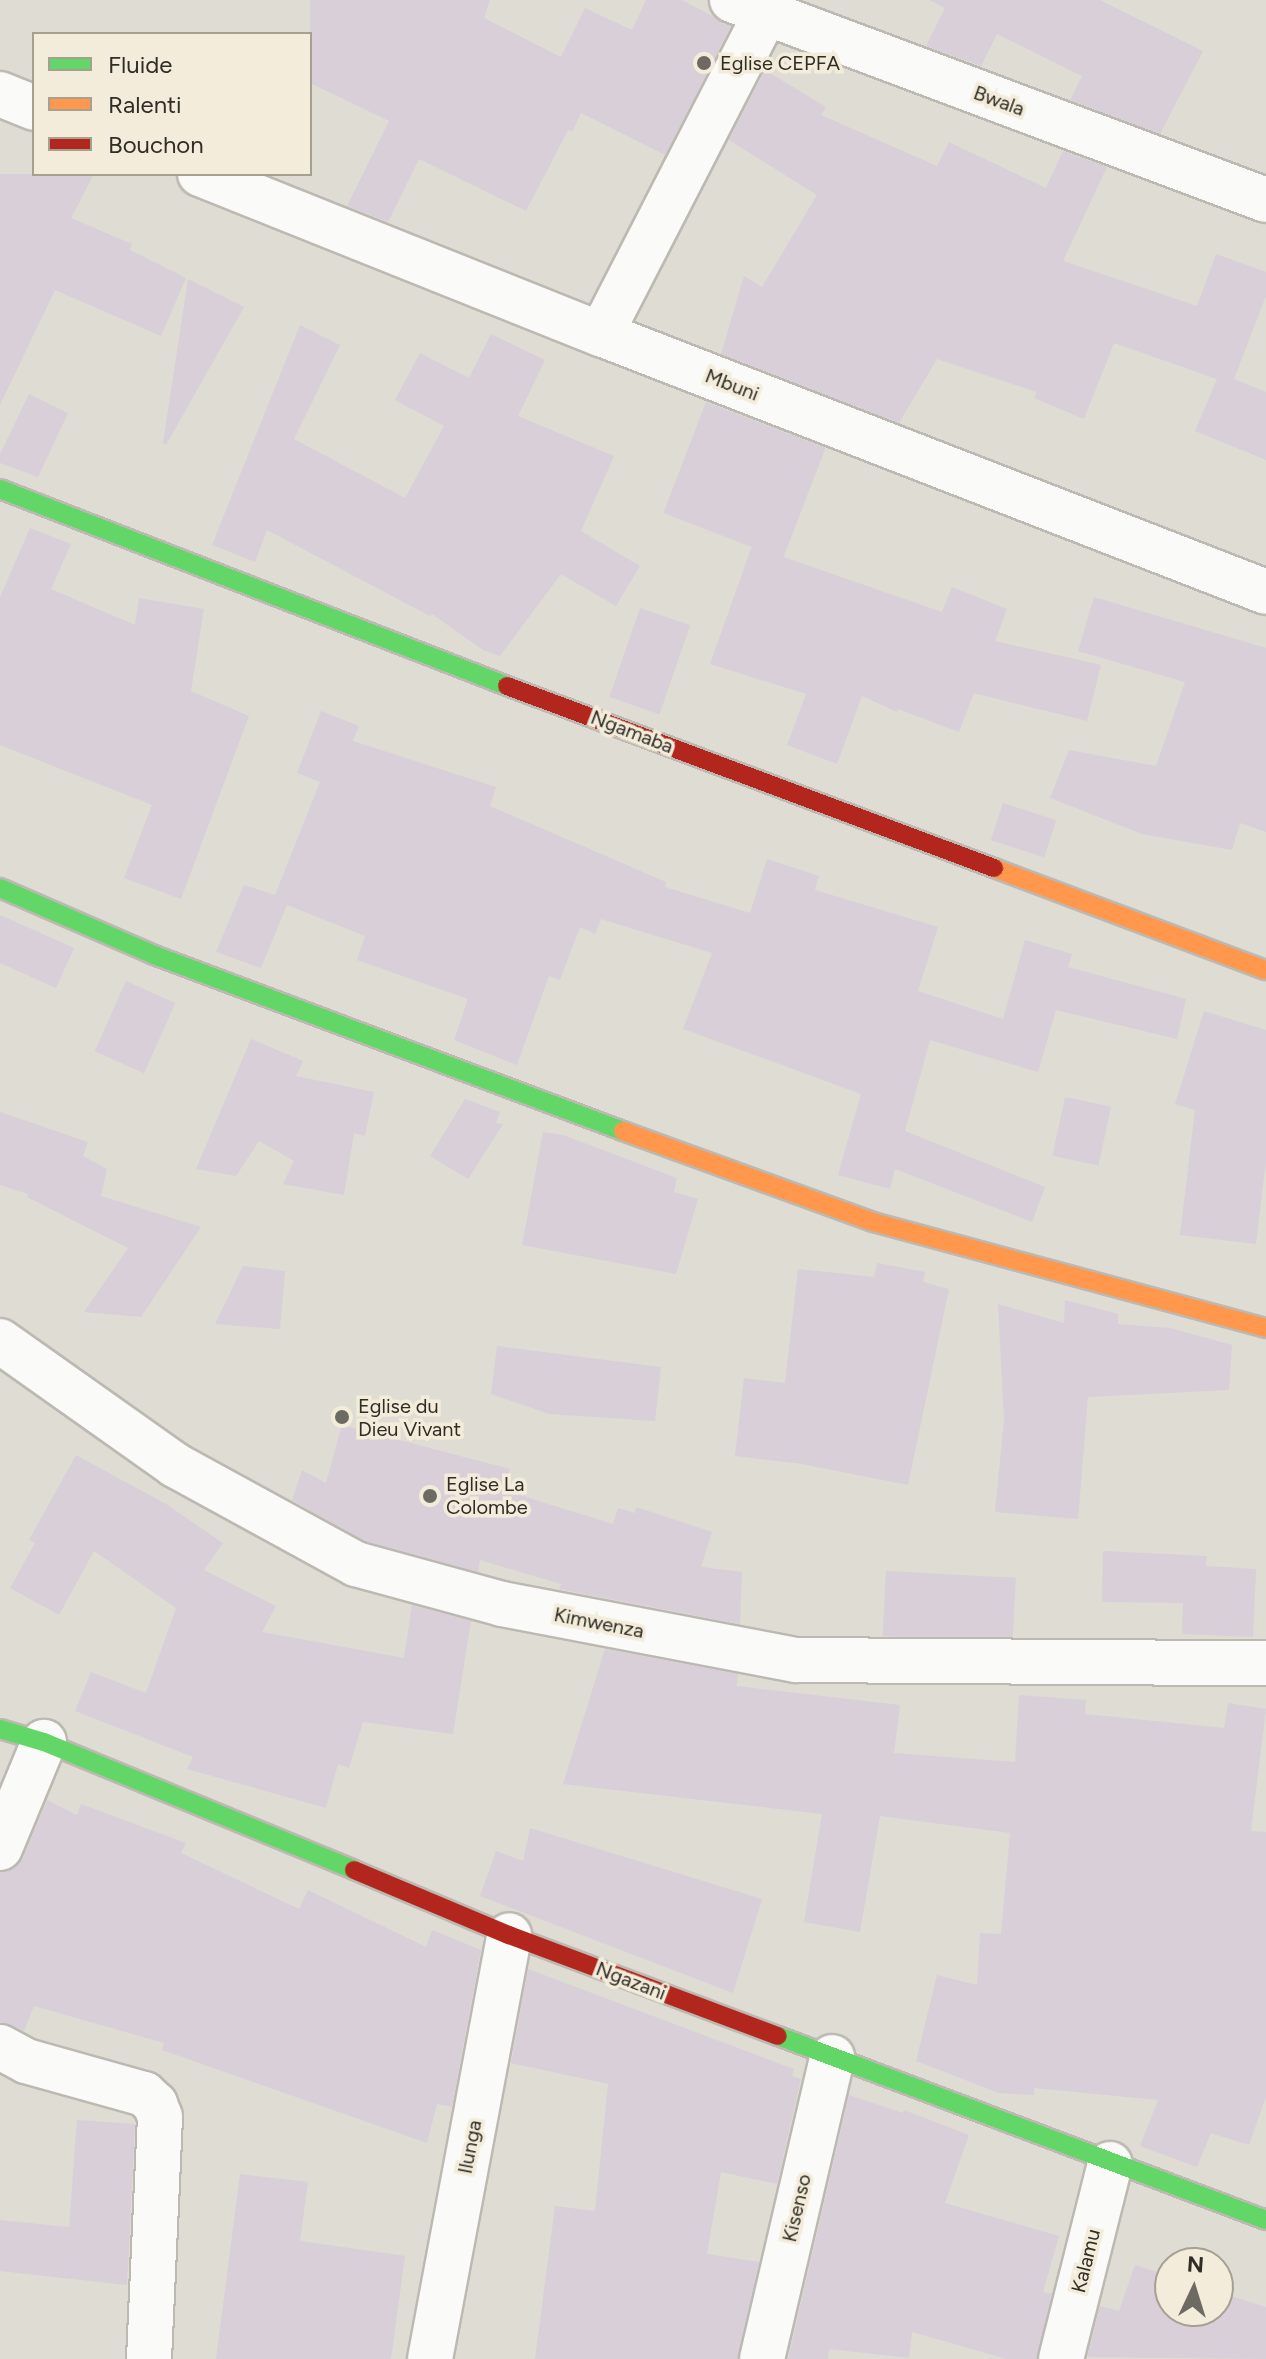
<!DOCTYPE html>
<html>
<head>
<meta charset="utf-8">
<style>
  body { margin:0 }
  #map { position:relative; width:1266px; height:2359px; overflow:hidden; background:#dfdcd3; font-family:Figtree,sans-serif }
  div>[style] { position:absolute }
  .building>* { inset:0; background:#d8cfd9; transform-origin:0 0 }
  .roads { filter:drop-shadow(2px 0 #bcb9b2) drop-shadow(-2px 0 #bcb9b2) drop-shadow(0 2px #bcb9b2) drop-shadow(0 -2px #bcb9b2) }
  .street>* { height:44px; margin:-22px; padding:0 22px; transform-origin:22px; border-radius:22px; background:#fafaf8 }
  .fast>* { height:18px; margin:-9px; padding:0 9px; transform-origin:9px; border-radius:9px; background:#63d668 }
  .slow>* { height:18px; margin:-9px; padding:0 9px; transform-origin:9px; border-radius:9px; background:#ff974d }
  .jam>* { height:18px; margin:-9px; padding:0 9px; transform-origin:9px; border-radius:9px; background:#b3261e }
  .dots>* { width:22px; height:22px; translate:-50% -50%; box-sizing:border-box; border:4px solid #f3ecda; border-radius:50% }
  span { translate:-50% -50%; white-space:nowrap; text-align:center; line-height:1.15; -webkit-text-stroke:7px #f3ecda; paint-order:stroke }
  .poi-label { font-size:20px; color:#2f2d26 }
  .left { translate:0 -50%; text-align:left }
  .street-label { font-size:20px; color:#2f2d26 }
  .legend { position:absolute; left:32px; top:32px; width:280px; height:144px; box-sizing:border-box; background:#f3ecda; border:2px solid #a5a092; margin:0; padding:10px 14px; list-style:none; font-size:24px; color:#2f2d26 }
  .legend li { display:flex; align-items:center; gap:16px; height:40px }
  .legend b { width:40px; border:2px solid #a5a092 }
  .north { position:absolute; left:1154px; top:2247px; width:80px; height:80px; box-sizing:border-box; background:#f3ecda; border:2px solid #a5a092; border-radius:50%; rotate:4deg; font-size:22px; font-weight:700; line-height:32px; text-align:center; color:#2f2d26 }
  .north::after { content:''; display:block; margin:auto; width:28px; height:36px; background:#6d6a63; clip-path:polygon(50% 0,100% 100%,50% 72%,0 100%) }
</style>
</head>
<body>
<div id="map">
  <div class="building">
    <i style="clip-path:polygon(310px 0,490px 0,484px 18px,561px 57px,585px 8px,632px 30px,646px 0,682px 0,731px 26px,665px 155px,581px 113px,572px 132px,568px 130px,526px 211px,419px 159px,388px 222px,347px 206px,389px 121px,310px 83px)"></i>
    <i style="clip-path:polygon(929px 0,1100px 0,1203px 51px,1160px 134px,1070px 100px,1082px 76px,997px 34px,981px 66px,926px 46px,945px 8px)"></i>
    <i style="clip-path:polygon(765px 70px,826px 107px,821px 115px,937px 166px,949px 142px,1046px 188px,1063px 151px,1107px 167px,1063px 261px,1197px 306px,1216px 254px,1266px 272px,1266px 296px,1234px 379px,1266px 392px,1266px 460px,1195px 431px,1217px 379px,1114px 343px,1084px 419px,1034px 398px,1037px 392px,937px 359px,899px 423px,721px 354px,744px 276px,762px 287px,817px 195px,729px 140px)"></i>
    <i style="clip-path:polygon(0 174px,94px 174px,71px 218px,132px 244px,130px 250px,186px 278px,161px 336px,55px 290px,0 405px)"></i>
    <i style="clip-path:polygon(188px 279px,244px 307px,166px 445px,163px 443px)"></i>
    <i style="clip-path:polygon(300px 325px,340px 345px,294px 439px,405px 498px,444px 426px,395px 400px,420px 353px,469px 378px,491px 334px,545px 360px,518px 416px,614px 456px,581px 531px,640px 566px,616px 606px,561px 574px,500px 656px,483px 650px,432px 614px,430px 616px,267px 530px,255px 562px,212px 545px)"></i>
    <i style="clip-path:polygon(29px 394px,68px 413px,38px 477px,0 463px,0 454px)"></i>
    <i style="left:706px;top:402px;width:128px;height:119px;rotate:21deg"></i>
    <i style="clip-path:polygon(30px 528px,71px 544px,51px 589px,135px 625px,139px 598px,204px 609px,191px 691px,249px 716px,181px 899px,124px 878px,152px 805px,0 745px,0 597px)"></i>
    <i style="clip-path:polygon(752px 546px,942px 612px,952px 587px,1007px 609px,995px 641px,1101px 665px,1087px 721px,974px 693px,959px 732px,898px 709px,897px 712px,862px 696px,837px 764px,787px 745px,806px 694px,710px 664px)"></i>
    <i style="clip-path:polygon(1094px 597px,1266px 648px,1266px 832px,1240px 823px,1232px 850px,1142px 834px,1050px 798px,1069px 750px,1156px 766px,1185px 682px,1078px 651px)"></i>
    <i style="left:640px;top:608px;width:53px;height:94px;rotate:19deg"></i>
    <i style="clip-path:polygon(321px 711px,359px 726px,353px 741px,496px 787px,490px 806px,666px 882px,665px 887px,750px 913px,767px 859px,819px 876px,815px 890px,938px 927px,918px 991px,1003px 1019px,1025px 940px,1072px 954px,1068px 967px,1186px 999px,1177px 1039px,1056px 1010px,1038px 1072px,930px 1040px,905px 1131px,1045px 1187px,1032px 1222px,895px 1169px,890px 1189px,838px 1175px,861px 1094px,683px 1029px,712px 953px,601px 919px,595px 934px,580px 927px,560px 980px,549px 976px,517px 1065px,454px 1040px,468px 999px,357px 960px,365px 936px,287px 905px,261px 968px,216px 952px,244px 885px,275px 895px,320px 782px,297px 773px)"></i>
    <i style="left:1003px;top:803px;width:56px;height:39px;rotate:18deg"></i>
    <i style="clip-path:polygon(0 915px,74px 948px,56px 988px,0 963px)"></i>
    <i style="left:126px;top:981px;width:54px;height:77px;rotate:24deg"></i>
    <i style="clip-path:polygon(1204px 1011px,1266px 1030px,1266px 1161px,1256px 1244px,1180px 1235px,1195px 1110px,1175px 1104px)"></i>
    <i style="clip-path:polygon(251px 1039px,303px 1061px,296px 1076px,374px 1092px,365px 1136px,354px 1133px,344px 1195px,283px 1184px,294px 1161px,259px 1141px,236px 1176px,196px 1169px)"></i>
    <i style="left:1065px;top:1097px;width:47px;height:60px;rotate:12deg"></i>
    <i style="clip-path:polygon(465px 1099px,500px 1112px,496px 1123px,503px 1124px,468px 1179px,430px 1156px)"></i>
    <i style="clip-path:polygon(0 1112px,88px 1142px,83px 1156px,107px 1169px,101px 1196px,201px 1227px,141px 1317px,84px 1312px,128px 1248px,27px 1197px,28px 1194px,0 1185px)"></i>
    <i style="clip-path:polygon(543px 1132px,563px 1135px,677px 1178px,674px 1192px,698px 1199px,676px 1274px,522px 1245px)"></i>
    <i style="clip-path:polygon(877px 1263px,925px 1272px,923px 1282px,949px 1289px,908px 1485px,802px 1464px,735px 1456px,744px 1378px,785px 1383px,798px 1269px,874px 1277px)"></i>
    <i style="clip-path:polygon(243px 1266px,285px 1271px,280px 1329px,215px 1324px)"></i>
    <i style="clip-path:polygon(1065px 1300px,1118px 1314px,1118px 1324px,1170px 1328px,1232px 1345px,1229px 1390px,1088px 1397px,1078px 1519px,995px 1512px,1004px 1420px,998px 1304px,1064px 1323px)"></i>
    <i style="clip-path:polygon(497px 1346px,661px 1367px,655px 1421px,549px 1414px,491px 1394px)"></i>
    <i style="clip-path:polygon(342px 1425px,510px 1469px,503px 1490px,613px 1524px,618px 1508px,635px 1513px,636px 1507px,712px 1532px,701px 1567px,742px 1572px,740px 1624px,559px 1589px,561px 1584px,480px 1560px,478px 1572px,365px 1541px,292px 1500px,302px 1470px,326px 1483px)"></i>
    <i style="clip-path:polygon(76px 1455px,166px 1504px,223px 1543px,204px 1570px,276px 1606px,262px 1632px,404px 1658px,412px 1605px,471px 1621px,453px 1734px,363px 1722px,349px 1768px,338px 1764px,326px 1808px,187px 1769px,193px 1757px,75px 1711px,91px 1672px,146px 1693px,176px 1608px,94px 1551px,59px 1615px,10px 1588px,35px 1543px,29px 1540px)"></i>
    <i style="clip-path:polygon(1103px 1551px,1207px 1556px,1206px 1566px,1256px 1569px,1253px 1637px,1182px 1634px,1183px 1603px,1102px 1602px)"></i>
    <i style="left:886px;top:1571px;width:130px;height:65px;rotate:3deg"></i>
    <i style="clip-path:polygon(605px 1649px,738px 1674px,737px 1686px,900px 1705px,894px 1753px,1015px 1762px,1019px 1695px,1086px 1700px,1085px 1714px,1224px 1728px,1228px 1703px,1266px 1709px,1251px 1831px,1266px 1832px,1266px 2097px,1249px 2145px,1211px 2133px,1197px 2167px,1140px 2146px,1158px 2100px,1034px 2088px,1034px 2095px,999px 2093px,916px 2061px,937px 1975px,977px 1985px,980px 1933px,1001px 1934px,1010px 1833px,880px 1816px,860px 1932px,804px 1922px,822px 1814px,563px 1784px)"></i>
    <i style="clip-path:polygon(47px 1800px,77px 1815px,81px 1804px,186px 1843px,181px 1853px,299px 1909px,308px 1890px,426px 1947px,432px 1930px,481px 1950px,452px 2107px,437px 2104px,427px 2143px,162px 2050px,164px 2043px,34px 2006px,24px 2031px,0 2022px,0 1872px,15px 1868px,23px 1858px)"></i>
    <i style="clip-path:polygon(530px 1828px,762px 1899px,733px 1993px,480px 1896px,496px 1851px,523px 1861px)"></i>
    <i style="clip-path:polygon(528px 1969px,794px 2069px,792px 2076px,801px 2079px,777px 2184px,721px 2172px,707px 2254px,759px 2262px,738px 2359px,535px 2359px,555px 2206px,595px 2211px,608px 2084px,511px 2063px)"></i>
    <i style="clip-path:polygon(849px 2095px,903px 2113px,904px 2110px,969px 2135px,945px 2203px,1059px 2236px,1043px 2292px,1052px 2294px,1037px 2359px,1007px 2359px,912px 2332px,909px 2358px,829px 2349px,828px 2359px,788px 2359px)"></i>
    <i style="clip-path:polygon(77px 2120px,135px 2124px,127px 2285px,0 2271px,0 2220px,69px 2227px)"></i>
    <i style="clip-path:polygon(240px 2174px,308px 2182px,300px 2241px,405px 2256px,391px 2359px,216px 2359px)"></i>
    <i style="clip-path:polygon(1135px 2265px,1170px 2276px,1170px 2311px,1218px 2311px,1218px 2292px,1266px 2307px,1266px 2359px,1087px 2357px,1100px 2306px,1119px 2311px)"></i>
  </div>
  <div class="roads">
    <div class="street">
      <i style="left:732px;top:0;width:570px;rotate:20.53deg"></i>
      <i style="left:0;top:94px;width:37px;rotate:22deg"></i>
      <i style="left:200px;top:174px;width:432px;rotate:21.8deg"></i>
      <i style="left:601px;top:334px;width:713px;rotate:21.2deg"></i>
      <i style="left:601px;top:334px;width:376px;rotate:-62.8deg"></i>
      <i style="left:0;top:1341px;width:214px;rotate:35.3deg"></i>
      <i style="left:175px;top:1465px;width:206px;rotate:28.7deg"></i>
      <i style="left:356px;top:1564px;width:151px;rotate:15.3deg"></i>
      <i style="left:502px;top:1604px;width:299px;rotate:10.8deg"></i>
      <i style="left:796px;top:1660px;width:470px;rotate:0.4deg"></i>
      <i style="left:0;top:1848px;width:115px;rotate:-67.5deg"></i>
      <i style="left:0;top:2047px;width:30px;rotate:28deg"></i>
      <i style="left:26px;top:2061px;width:123px;rotate:15.6deg"></i>
      <i style="left:144px;top:2094px;width:15px;rotate:42deg"></i>
      <i style="left:155px;top:2104px;width:14px;rotate:69deg"></i>
      <i style="left:160px;top:2117px;width:242px;rotate:92.6deg"></i>
      <i style="left:430px;top:2359px;width:431px;rotate:-79.4deg"></i>
      <i style="left:762px;top:2359px;width:310px;rotate:-76.9deg"></i>
      <i style="left:1061px;top:2359px;width:201px;rotate:-75.9deg"></i>
    </div>
    <div class="fast">
      <i style="left:0;top:489px;width:544px;rotate:21.23deg"></i>
      <i style="left:0;top:888px;width:168px;rotate:23.5deg"></i>
      <i style="left:154px;top:955px;width:501px;rotate:20.57deg"></i>
      <i style="left:0;top:1729px;width:46px;rotate:16.5deg"></i>
      <i style="left:44px;top:1742px;width:335px;rotate:22.4deg"></i>
      <i style="left:778px;top:2036px;width:522px;rotate:20.66deg"></i>
    </div>
    <div class="slow">
      <i style="left:994px;top:868px;width:290px;rotate:20.6deg"></i>
      <i style="left:623px;top:1131px;width:266px;rotate:20deg"></i>
      <i style="left:873px;top:1222px;width:407px;rotate:15.1deg"></i>
    </div>
    <div class="jam">
      <i style="left:507px;top:686px;width:520px;rotate:20.49deg"></i>
      <i style="left:354px;top:1870px;width:168px;rotate:22.8deg"></i>
      <i style="left:509px;top:1935px;width:287px;rotate:20.6deg"></i>
    </div>
  </div>
  <div class="dots">
    <i style="left:704px;top:63px;background:#6d6a63"></i>
    <i style="left:342px;top:1417px;background:#6d6a63"></i>
    <i style="left:430px;top:1496px;background:#6d6a63"></i>
  </div>
  <div class="poi-label">
    <span class="left" style="left:720px;top:63px">Eglise CEPFA</span>
    <span class="left" style="left:358px;top:1418px">Eglise du<br>Dieu Vivant</span>
    <span class="left" style="left:446px;top:1496px">Eglise La<br>Colombe</span>
  </div>
  <div class="street-label">
    <span style="left:999px;top:101px;rotate:20deg">Bwala</span>
    <span style="left:732px;top:385px;rotate:21deg">Mbuni</span>
    <span style="left:632px;top:732px;rotate:21deg">Ngamaba</span>
    <span style="left:599px;top:1623px;rotate:11deg">Kimwenza</span>
    <span style="left:631px;top:1981px;rotate:21deg">Ngazani</span>
    <span style="left:470px;top:2147px;rotate:-79deg">Ilunga</span>
    <span style="left:797px;top:2208px;rotate:-77deg">Kisenso</span>
    <span style="left:1086px;top:2261px;rotate:-76deg">Kalamu</span>
  </div>
  <ul class="legend">
  <li><b style="height:10px;background:#63d668"></b>Fluide</li>
  <li><b style="height:10px;background:#ff974d"></b>Ralenti</li>
  <li><b style="height:10px;background:#b3261e"></b>Bouchon</li>
  </ul>
  <div class="north">N</div>
</div>
</body>
</html>
